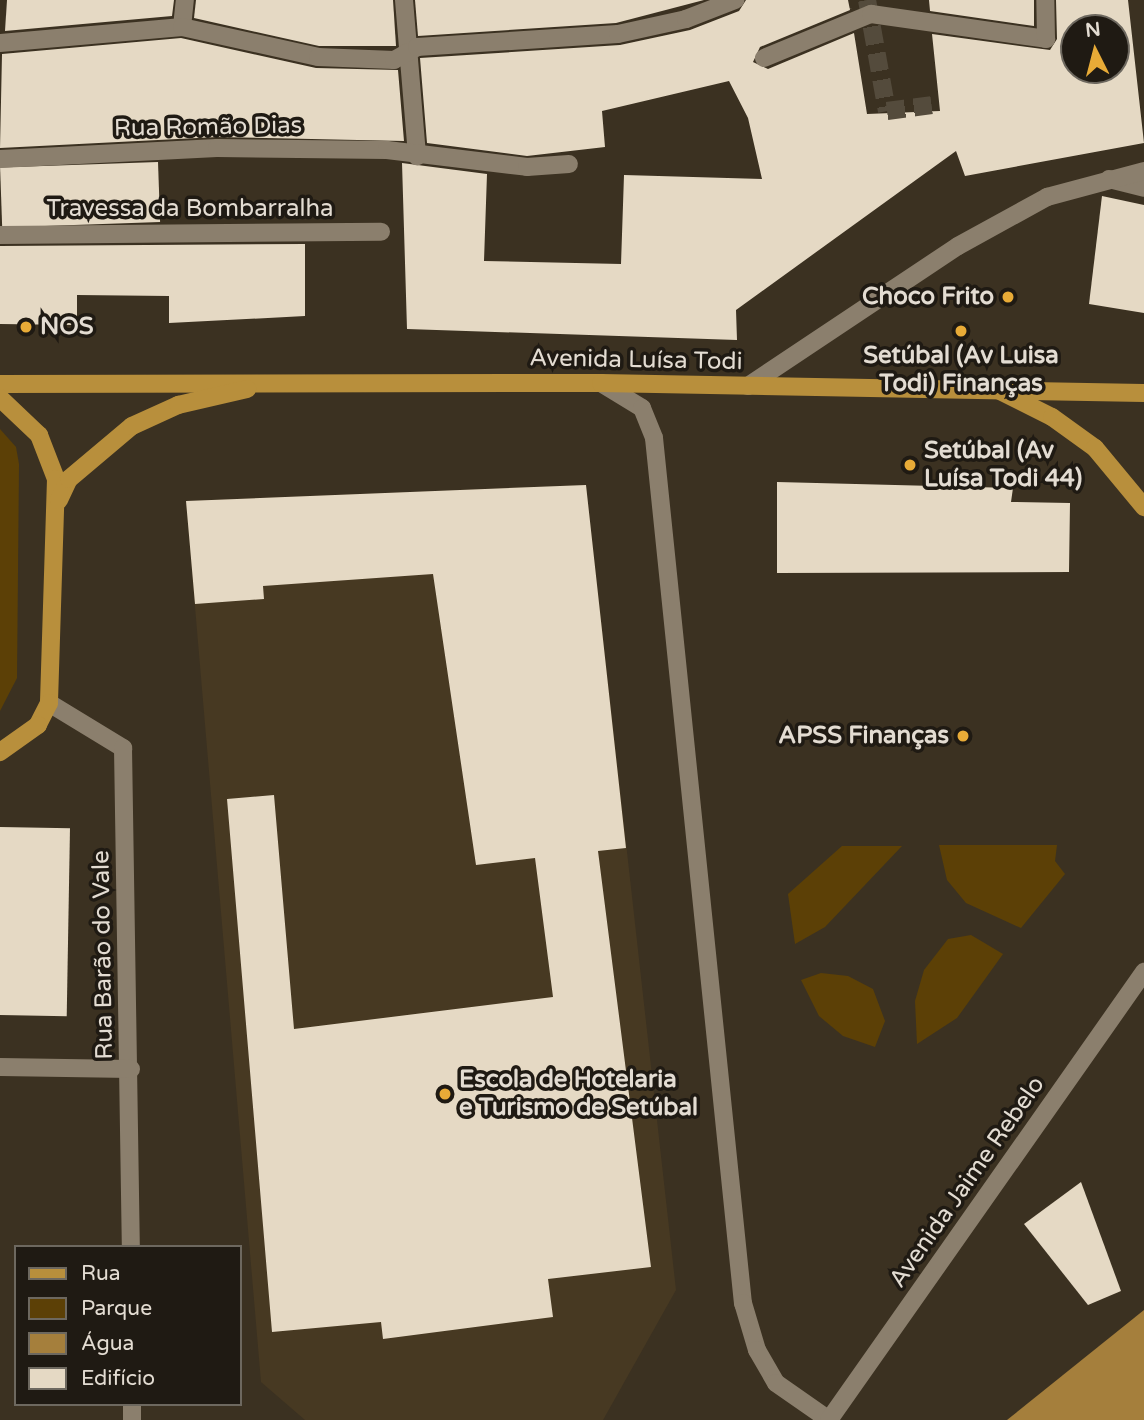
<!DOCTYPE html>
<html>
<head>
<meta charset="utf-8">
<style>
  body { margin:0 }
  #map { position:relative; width:1144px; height:1420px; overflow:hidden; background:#3b3121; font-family:"Varela Round",sans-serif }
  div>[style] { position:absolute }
  .built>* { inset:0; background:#473922 }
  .green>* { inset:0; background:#5c4006 }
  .water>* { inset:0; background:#a57f3c }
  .building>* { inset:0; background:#e5d9c4; transform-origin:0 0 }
  .street-tunnel>* { height:18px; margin-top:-9px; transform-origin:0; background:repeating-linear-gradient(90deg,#544b3c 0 18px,transparent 0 27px) }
  .street>* { height:18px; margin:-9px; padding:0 9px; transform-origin:9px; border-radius:9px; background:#8b7f6d }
  .primary>* { height:18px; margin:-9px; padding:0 9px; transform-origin:9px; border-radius:9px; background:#b88f3c }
  .dots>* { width:19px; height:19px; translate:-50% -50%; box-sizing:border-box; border:4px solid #1f1a13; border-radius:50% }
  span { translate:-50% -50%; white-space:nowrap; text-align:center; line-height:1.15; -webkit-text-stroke:7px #1f1a13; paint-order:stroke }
  .street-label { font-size:24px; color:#e3dcd2 }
  .poi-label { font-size:24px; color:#e3dcd2; font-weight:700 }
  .right { translate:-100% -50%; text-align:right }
  .left { translate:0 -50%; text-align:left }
  .legend { position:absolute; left:14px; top:1245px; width:228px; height:161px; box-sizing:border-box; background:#1f1a13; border:2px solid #6d685f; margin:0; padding:9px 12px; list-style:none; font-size:21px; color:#e3dcd2 }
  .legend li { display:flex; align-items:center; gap:14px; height:35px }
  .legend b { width:35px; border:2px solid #6d685f }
  .north { position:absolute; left:1060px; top:14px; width:70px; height:70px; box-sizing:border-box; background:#1f1a13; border:2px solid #6d685f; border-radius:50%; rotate:354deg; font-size:19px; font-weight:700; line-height:28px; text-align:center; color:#e3dcd2 }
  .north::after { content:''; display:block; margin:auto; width:24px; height:32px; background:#e8ab37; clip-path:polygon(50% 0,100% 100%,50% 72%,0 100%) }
</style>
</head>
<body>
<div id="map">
  <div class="built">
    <i style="clip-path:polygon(586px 485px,676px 1290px,603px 1420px,305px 1420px,261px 1382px,186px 501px)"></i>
  </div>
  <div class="green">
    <i style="clip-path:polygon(0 429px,16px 447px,19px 464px,17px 678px,0 711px)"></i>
    <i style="clip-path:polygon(939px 845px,1057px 845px,1055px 861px,1065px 874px,1021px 928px,966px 903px,947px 880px)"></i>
    <i style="clip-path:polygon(842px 846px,902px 846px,825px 927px,795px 944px,788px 894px)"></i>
    <i style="clip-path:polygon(971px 935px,1003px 954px,957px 1018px,917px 1044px,915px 1001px,924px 970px,948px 939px)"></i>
    <i style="clip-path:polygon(821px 973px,848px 976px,873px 989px,885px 1021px,875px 1047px,843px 1036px,819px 1016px,801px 980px)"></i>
  </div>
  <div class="water">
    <i style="clip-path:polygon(1144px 1310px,1144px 1420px,1007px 1420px)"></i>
  </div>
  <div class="building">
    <i style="clip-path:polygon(7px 0,174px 0,172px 16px,5px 31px)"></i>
    <i style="clip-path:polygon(196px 0,393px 0,396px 46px,319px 46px,194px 18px)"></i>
    <i style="clip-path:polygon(415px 0,704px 0,616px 23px,418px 36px)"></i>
    <i style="clip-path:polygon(evenodd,746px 0,848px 0,850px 10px,760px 47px,753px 62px,768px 69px,854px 33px,867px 114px,940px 111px,932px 34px,1050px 50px,1057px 39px,1056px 0,1128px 0,1144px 143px,965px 176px,956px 151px,736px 310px,737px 340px,407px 329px,402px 163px,487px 174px,484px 261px,621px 264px,624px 175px,762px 179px,748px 118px,729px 81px,602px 111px,605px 147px,527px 156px,427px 143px,420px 58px,620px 45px,690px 30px,739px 11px,746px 0,1074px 28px,1116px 28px,1116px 70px,1074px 70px,1074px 28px)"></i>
    <i style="clip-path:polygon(929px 0,1034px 0,1034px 26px,930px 11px)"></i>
    <i style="clip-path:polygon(181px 38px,316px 68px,398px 70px,404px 141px,217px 137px,0 148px,2px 54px)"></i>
    <i style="left:158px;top:162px;width:60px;height:158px;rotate:88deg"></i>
    <i style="clip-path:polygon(1102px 196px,1144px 205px,1144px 313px,1089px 304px)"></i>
    <i style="clip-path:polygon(305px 244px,305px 316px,169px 323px,169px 296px,77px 295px,77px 325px,0 324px,0 246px)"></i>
    <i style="clip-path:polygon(777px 482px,1013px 488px,1011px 502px,1070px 503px,1069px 572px,777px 573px)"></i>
    <i style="clip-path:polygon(586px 485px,626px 848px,598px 851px,651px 1267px,548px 1279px,553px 1317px,383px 1339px,381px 1322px,272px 1332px,227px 799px,274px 795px,294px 1029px,553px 997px,535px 858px,476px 865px,433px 574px,263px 586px,264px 599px,195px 604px,186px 501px)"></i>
    <i style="left:0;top:827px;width:70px;height:188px;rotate:1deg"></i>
    <i style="clip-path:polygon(1081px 1182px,1121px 1291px,1088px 1305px,1024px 1224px)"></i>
  </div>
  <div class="street-tunnel">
    <i style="left:867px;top:0;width:113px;rotate:79.8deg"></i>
    <i style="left:887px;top:111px;width:45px;rotate:-7.6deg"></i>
  </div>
  <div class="street">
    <i style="left:404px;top:0;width:157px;rotate:85.2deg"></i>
    <i style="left:182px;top:27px;width:27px;rotate:-84deg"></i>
    <i style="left:0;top:43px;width:183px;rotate:-5deg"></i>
    <i style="left:182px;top:27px;width:139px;rotate:12.4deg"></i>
    <i style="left:318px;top:57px;width:76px;rotate:2.3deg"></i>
    <i style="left:394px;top:60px;width:26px;rotate:-29deg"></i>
    <i style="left:417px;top:47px;width:201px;rotate:-3.7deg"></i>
    <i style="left:618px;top:34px;width:70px;rotate:-12.4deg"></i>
    <i style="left:686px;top:19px;width:53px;rotate:-21.2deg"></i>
    <i style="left:764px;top:58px;width:116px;rotate:-22.4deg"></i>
    <i style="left:871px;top:14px;width:177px;rotate:8.1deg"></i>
    <i style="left:1046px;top:39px;width:39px;rotate:-91deg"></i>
    <i style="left:0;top:159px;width:217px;rotate:-2.9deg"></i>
    <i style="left:217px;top:148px;width:170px;rotate:0.7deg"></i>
    <i style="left:387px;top:150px;width:141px;rotate:6.9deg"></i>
    <i style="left:527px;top:167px;width:42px;rotate:-4.1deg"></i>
    <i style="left:1109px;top:179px;width:36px;rotate:14deg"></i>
    <i style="left:0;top:235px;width:381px;rotate:-0.5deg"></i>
    <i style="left:601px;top:383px;width:48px;rotate:31.4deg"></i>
    <i style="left:642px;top:408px;width:32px;rotate:68deg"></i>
    <i style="left:654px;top:438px;width:870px;rotate:84.13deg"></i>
    <i style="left:743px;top:1303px;width:49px;rotate:73.4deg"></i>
    <i style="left:757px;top:1350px;width:38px;rotate:60deg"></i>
    <i style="left:776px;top:1383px;width:65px;rotate:34.9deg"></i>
    <i style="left:748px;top:386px;width:252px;rotate:-33.7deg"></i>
    <i style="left:958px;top:246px;width:102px;rotate:-28.8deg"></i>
    <i style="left:1047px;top:197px;width:100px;rotate:-15deg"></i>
    <i style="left:49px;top:703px;width:87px;rotate:31.3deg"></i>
    <i style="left:123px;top:748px;width:499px;rotate:89.1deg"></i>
    <i style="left:0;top:1067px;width:131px;rotate:0.9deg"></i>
    <i style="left:132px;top:1404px;width:16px;rotate:90deg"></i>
    <i style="left:829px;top:1420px;width:548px;rotate:-54.89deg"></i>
  </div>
  <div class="primary">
    <i style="left:0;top:384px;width:601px;rotate:-0.1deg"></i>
    <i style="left:601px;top:383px;width:543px;rotate:1.06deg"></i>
    <i style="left:1000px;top:391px;width:58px;rotate:26.6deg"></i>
    <i style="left:1052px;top:417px;width:53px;rotate:35.8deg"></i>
    <i style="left:1095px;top:448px;width:77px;rotate:50.3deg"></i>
    <i style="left:0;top:398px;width:54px;rotate:43.5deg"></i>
    <i style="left:39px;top:435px;width:47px;rotate:68.9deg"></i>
    <i style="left:56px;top:479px;width:224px;rotate:91.8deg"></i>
    <i style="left:49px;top:703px;width:25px;rotate:117deg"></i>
    <i style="left:38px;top:725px;width:47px;rotate:144.6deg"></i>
    <i style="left:59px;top:500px;width:23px;rotate:-65deg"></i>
    <i style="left:69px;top:479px;width:82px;rotate:-40.1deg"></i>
    <i style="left:132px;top:426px;width:51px;rotate:-24.5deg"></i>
    <i style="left:178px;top:405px;width:71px;rotate:-13.1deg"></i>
  </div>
  <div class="dots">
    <i style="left:1008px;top:297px;background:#e8ab37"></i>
    <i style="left:26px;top:327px;background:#e8ab37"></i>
    <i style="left:961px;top:331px;background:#e8ab37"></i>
    <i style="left:910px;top:465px;background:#e8ab37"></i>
    <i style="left:963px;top:736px;background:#e8ab37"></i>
    <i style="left:445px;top:1094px;background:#e8ab37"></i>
  </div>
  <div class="street-label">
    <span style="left:208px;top:127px;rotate:-1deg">Rua Romão Dias</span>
    <span style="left:190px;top:209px">Travessa da Bombarralha</span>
    <span style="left:636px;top:360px;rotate:1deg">Avenida Luísa Todi</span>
    <span style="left:103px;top:955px;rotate:-91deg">Rua Barão do Vale</span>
    <span style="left:967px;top:1182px;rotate:-55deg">Avenida Jaime Rebelo</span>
  </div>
  <div class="poi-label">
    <span class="right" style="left:994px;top:297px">Choco Frito</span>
    <span class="left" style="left:40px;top:327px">NOS</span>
    <span style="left:961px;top:370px">Setúbal (Av Luisa<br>Todi) Finanças</span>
    <span class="left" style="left:924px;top:465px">Setúbal (Av<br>Luísa Todi 44)</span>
    <span class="right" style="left:949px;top:736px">APSS Finanças</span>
    <span class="left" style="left:459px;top:1094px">Escola de Hotelaria<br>e Turismo de Setúbal</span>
  </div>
  <ul class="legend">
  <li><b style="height:9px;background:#b88f3c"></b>Rua</li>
  <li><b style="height:19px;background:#5c4006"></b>Parque</li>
  <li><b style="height:19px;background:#a57f3c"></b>Água</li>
  <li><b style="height:19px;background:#e5d9c4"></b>Edifício</li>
  </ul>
  <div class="north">N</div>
</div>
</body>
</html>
